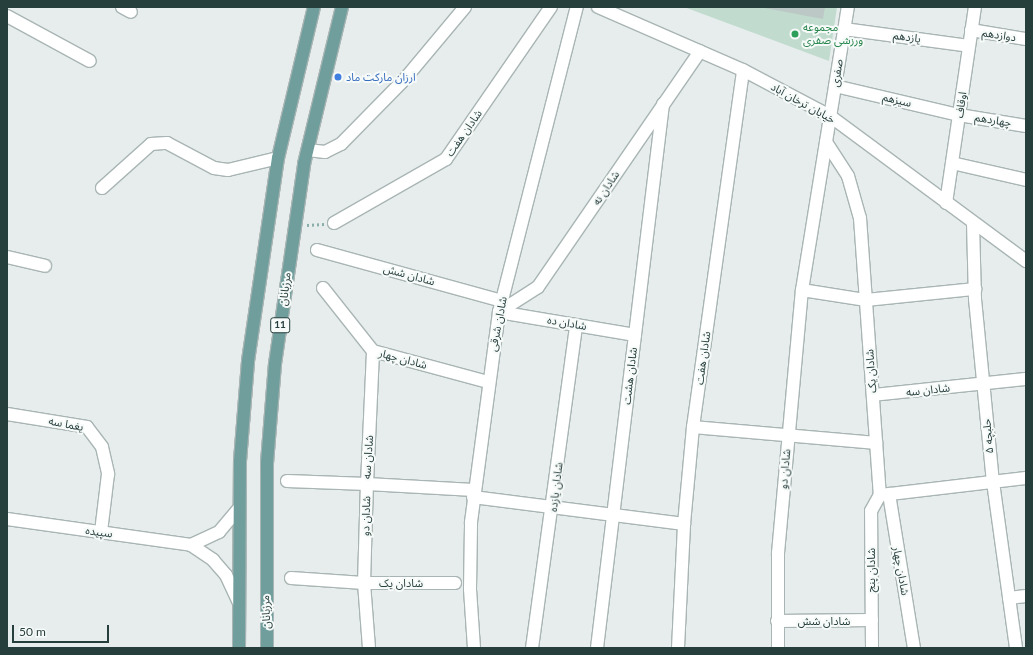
<!DOCTYPE html>
<html>
<head>
<meta charset="utf-8">
<style>
  body { margin:0 }
  #map { position:relative; width:1033px; height:655px; overflow:hidden; background:#e6edec; font-family:Lato,"Noto Sans Arabic",sans-serif }
  div>[style] { position:absolute }
  .green>* { inset:0; background:#c1dcce }
  .building>* { inset:0; background:#bbc8c5 }
  .path>* { height:2.5px; margin-top:-1.25px; transform-origin:0; background:repeating-linear-gradient(90deg,#8aaeaa 0 2px,transparent 0 5px) }
  .roads { filter:drop-shadow(1px 0 #a9b5b4) drop-shadow(-1px 0 #a9b5b4) drop-shadow(0 1px #a9b5b4) drop-shadow(0 -1px #a9b5b4) }
  .minor>* { height:12px; margin:-6px; padding:0 6px; transform-origin:6px; border-radius:6px; background:#fff }
  .major>* { height:12px; margin:-6px; padding:0 6px; transform-origin:6px; border-radius:6px; background:#6f9e9c }
  .dots>* { width:11px; height:11px; translate:-50% -50%; box-sizing:border-box; border:2px solid #f6faf9; border-radius:50% }
  span { translate:-50% -50%; white-space:nowrap; text-align:center; line-height:1.15; -webkit-text-stroke:4px #f6faf9; paint-order:stroke }
  .shield-label span { padding:1px 3px; background:#f6faf9; border:1px solid; border-radius:3px; -webkit-text-stroke-width:0 }
  .shield-label { font-size:10px; color:#263e3c; font-weight:700 }
  .leisure-label { font-size:11px; color:#27864d }
  .left { translate:0 -50%; text-align:left }
  .street-label { font-size:11px; color:#263e3c }
  .shop-label { font-size:11px; color:#366cbe }
  .frame { position:absolute; inset:0; border:8px solid #263e3c; pointer-events:none }
  .scale { position:absolute; left:12px; top:625px; width:97px; height:18px; box-sizing:border-box; border:2px solid #263e3c; border-top:0; padding-left:5px; font-size:12px; line-height:14px; white-space:nowrap; color:#263e3c; -webkit-text-stroke:3px #f6faf9; paint-order:stroke }
</style>
</head>
<body>
<div id="map">
  <div class="green">
    <i style="clip-path:polygon(684px 7px,837px 7px,829px 61px)"></i>
  </div>
  <div class="building">
    <i style="clip-path:polygon(760px 7px,825px 7px,823px 19px)"></i>
  </div>
  <div class="path">
    <i style="left:307px;top:225px;width:17px;rotate:-3deg"></i>
  </div>
  <div class="roads">
    <div class="minor">
      <i style="left:122px;top:7px;width:10px;rotate:29deg"></i>
      <i style="left:598px;top:7px;width:158px;rotate:23.5deg"></i>
      <i style="left:743px;top:70px;width:98px;rotate:27.9deg"></i>
      <i style="left:830px;top:116px;width:244px;rotate:36.5deg"></i>
      <i style="left:7px;top:16px;width:94px;rotate:28.5deg"></i>
      <i style="left:844px;top:29px;width:126px;rotate:7.7deg"></i>
      <i style="left:971px;top:30px;width:56px;rotate:9.3deg"></i>
      <i style="left:835px;top:86px;width:127px;rotate:13.2deg"></i>
      <i style="left:959px;top:115px;width:68px;rotate:9.3deg"></i>
      <i style="left:826px;top:142px;width:40px;rotate:57.1deg"></i>
      <i style="left:848px;top:176px;width:44px;rotate:74.1deg"></i>
      <i style="left:860px;top:218px;width:278px;rotate:85.9deg"></i>
      <i style="left:308px;top:150px;width:17px;rotate:7deg"></i>
      <i style="left:325px;top:152px;width:18px;rotate:-27deg"></i>
      <i style="left:341px;top:144px;width:90px;rotate:-45.5deg"></i>
      <i style="left:404px;top:80px;width:95px;rotate:-50.1deg"></i>
      <i style="left:952px;top:163px;width:76px;rotate:12.9deg"></i>
      <i style="left:102px;top:188px;width:66px;rotate:-41.9deg"></i>
      <i style="left:151px;top:144px;width:16px;rotate:-4deg"></i>
      <i style="left:167px;top:143px;width:53px;rotate:28deg"></i>
      <i style="left:214px;top:168px;width:14px;rotate:8deg"></i>
      <i style="left:228px;top:170px;width:51px;rotate:-13.5deg"></i>
      <i style="left:946px;top:203px;width:198px;rotate:-81.6deg"></i>
      <i style="left:334px;top:223px;width:129px;rotate:-29.7deg"></i>
      <i style="left:446px;top:159px;width:185px;rotate:-55.4deg"></i>
      <i style="left:973px;top:223px;width:76px;rotate:88.5deg"></i>
      <i style="left:975px;top:299px;width:184px;rotate:84.4deg"></i>
      <i style="left:993px;top:482px;width:168px;rotate:82.1deg"></i>
      <i style="left:317px;top:250px;width:192px;rotate:15.4deg"></i>
      <i style="left:7px;top:257px;width:39px;rotate:13deg"></i>
      <i style="left:323px;top:288px;width:80px;rotate:51.6deg"></i>
      <i style="left:373px;top:351px;width:119px;rotate:15.1deg"></i>
      <i style="left:802px;top:290px;width:65px;rotate:8.9deg"></i>
      <i style="left:866px;top:300px;width:110px;rotate:-5.8deg"></i>
      <i style="left:499px;top:312px;width:46px;rotate:-32.7deg"></i>
      <i style="left:538px;top:287px;width:286px;rotate:-55.5deg"></i>
      <i style="left:499px;top:312px;width:138px;rotate:9.6deg"></i>
      <i style="left:873px;top:395px;width:154px;rotate:-6deg"></i>
      <i style="left:7px;top:414px;width:81px;rotate:9.2deg"></i>
      <i style="left:87px;top:427px;width:25px;rotate:53deg"></i>
      <i style="left:102px;top:447px;width:28px;rotate:77deg"></i>
      <i style="left:108px;top:474px;width:58px;rotate:96.9deg"></i>
      <i style="left:693px;top:427px;width:184px;rotate:5deg"></i>
      <i style="left:287px;top:481px;width:80px;rotate:2.1deg"></i>
      <i style="left:367px;top:484px;width:133px;rotate:-87.4deg"></i>
      <i style="left:889px;top:494px;width:156px;rotate:80.8deg"></i>
      <i style="left:881px;top:495px;width:146px;rotate:-6.7deg"></i>
      <i style="left:473px;top:497px;width:213px;rotate:7.3deg"></i>
      <i style="left:7px;top:519px;width:186px;rotate:8deg"></i>
      <i style="left:191px;top:545px;width:27px;rotate:34deg"></i>
      <i style="left:213px;top:560px;width:20px;rotate:49deg"></i>
      <i style="left:226px;top:575px;width:29px;rotate:65deg"></i>
      <i style="left:191px;top:545px;width:31px;rotate:-25deg"></i>
      <i style="left:219px;top:532px;width:31px;rotate:-50deg"></i>
      <i style="left:291px;top:578px;width:73px;rotate:3.9deg"></i>
      <i style="left:364px;top:583px;width:99px;rotate:-88.3deg"></i>
      <i style="left:367px;top:484px;width:107px;rotate:3.2deg"></i>
      <i style="left:1009px;top:598px;width:17px;rotate:-7deg"></i>
      <i style="left:777px;top:621px;width:95px;rotate:-0.6deg"></i>
      <i style="left:369px;top:648px;width:65px;rotate:-94.4deg"></i>
      <i style="left:364px;top:583px;width:91px"></i>
      <i style="left:474px;top:648px;width:59px;rotate:-93.9deg"></i>
      <i style="left:470px;top:589px;width:67px;rotate:-89.1deg"></i>
      <i style="left:471px;top:522px;width:212px;rotate:-82.4deg"></i>
      <i style="left:499px;top:312px;width:315px;rotate:-75.7deg"></i>
      <i style="left:532px;top:648px;width:326px;rotate:-82.2deg"></i>
      <i style="left:597px;top:648px;width:548px;rotate:-83.08deg"></i>
      <i style="left:678px;top:648px;width:124px;rotate:-87.2deg"></i>
      <i style="left:684px;top:524px;width:97px;rotate:-84.7deg"></i>
      <i style="left:693px;top:427px;width:360px;rotate:-82deg"></i>
      <i style="left:778px;top:648px;width:95px;rotate:-90deg"></i>
      <i style="left:778px;top:553px;width:264px;rotate:-84.8deg"></i>
      <i style="left:802px;top:290px;width:287px;rotate:-80.8deg"></i>
      <i style="left:872px;top:648px;width:137px;rotate:-90.4deg"></i>
      <i style="left:871px;top:511px;width:18px;rotate:-61deg"></i>
    </div>
    <div class="major">
      <i style="left:239px;top:648px;width:187px;rotate:-89.7deg"></i>
      <i style="left:240px;top:461px;width:100px;rotate:-85.4deg"></i>
      <i style="left:248px;top:361px;width:205px;rotate:-81.6deg"></i>
      <i style="left:278px;top:158px;width:155px;rotate:-76.6deg"></i>
      <i style="left:267px;top:648px;width:185px;rotate:-90deg"></i>
      <i style="left:267px;top:463px;width:99px;rotate:-85.4deg"></i>
      <i style="left:275px;top:364px;width:202px;rotate:-81.7deg"></i>
      <i style="left:304px;top:164px;width:162px;rotate:-76.4deg"></i>
    </div>
  </div>
  <div class="dots">
    <i style="left:795px;top:34px;background:#2e9e5b"></i>
    <i style="left:338px;top:77px;background:#3f7fe0"></i>
  </div>
  <div class="shield-label">
    <span style="left:280px;top:325px">11</span>
  </div>
  <div class="leisure-label">
    <span class="left" style="left:803px;top:34px">مجموعه<br>ورزشی صفری</span>
  </div>
  <div class="street-label">
    <span style="left:999px;top:35px;rotate:9deg">دوازدهم</span>
    <span style="left:907px;top:37px;rotate:8deg">یازدهم</span>
    <span style="left:837px;top:73px;rotate:-81deg">صفری</span>
    <span style="left:897px;top:100px;rotate:13deg">سیزهم</span>
    <span style="left:803px;top:103px;rotate:29deg">خیابان ترخان آباد</span>
    <span style="left:961px;top:105px;rotate:-82deg">اوقاف</span>
    <span style="left:993px;top:120px;rotate:9deg">چهاردهم</span>
    <span style="left:464px;top:133px;rotate:-55deg">شادان هفت</span>
    <span style="left:606px;top:188px;rotate:-56deg">شادان نه</span>
    <span style="left:409px;top:275px;rotate:15deg">شادان شش</span>
    <span style="left:285px;top:289px;rotate:-83deg">مرزبانان</span>
    <span style="left:567px;top:323px;rotate:10deg">شادان ده</span>
    <span style="left:498px;top:324px;rotate:-79deg">شادان شرقی</span>
    <span style="left:703px;top:358px;rotate:-82deg">شادان هفت</span>
    <span style="left:403px;top:359px;rotate:15deg">شادان چهار</span>
    <span style="left:871px;top:371px;rotate:-94deg">شادان یک</span>
    <span style="left:630px;top:376px;rotate:-83deg">شادان هشت</span>
    <span style="left:928px;top:390px;rotate:-6deg">شادان سه</span>
    <span style="left:66px;top:424px;rotate:11deg">یغما سه</span>
    <span style="left:988px;top:436px;rotate:-95deg">حلبچه ۵</span>
    <span style="left:368px;top:457px;rotate:-86deg">شادان سه</span>
    <span style="left:785px;top:469px;rotate:-85deg">شادان دو</span>
    <span style="left:556px;top:487px;rotate:-83deg">شادان یازده</span>
    <span style="left:366px;top:516px;rotate:-88deg">شادان دو</span>
    <span style="left:99px;top:532px;rotate:8deg">سپیده</span>
    <span style="left:871px;top:570px;rotate:-90deg">شادان پنج</span>
    <span style="left:901px;top:571px;rotate:80deg">شادان چهار</span>
    <span style="left:401px;top:583px">شادان یک</span>
    <span style="left:266px;top:612px;rotate:-92deg">مرزبانان</span>
    <span style="left:824px;top:621px">شادان شش</span>
  </div>
  <div class="shop-label">
    <span class="left" style="left:346px;top:77px">ارزان مارکت ماد</span>
  </div>
  <div class="frame"></div>
  <div class="scale">50 m</div>
</div>
</body>
</html>
